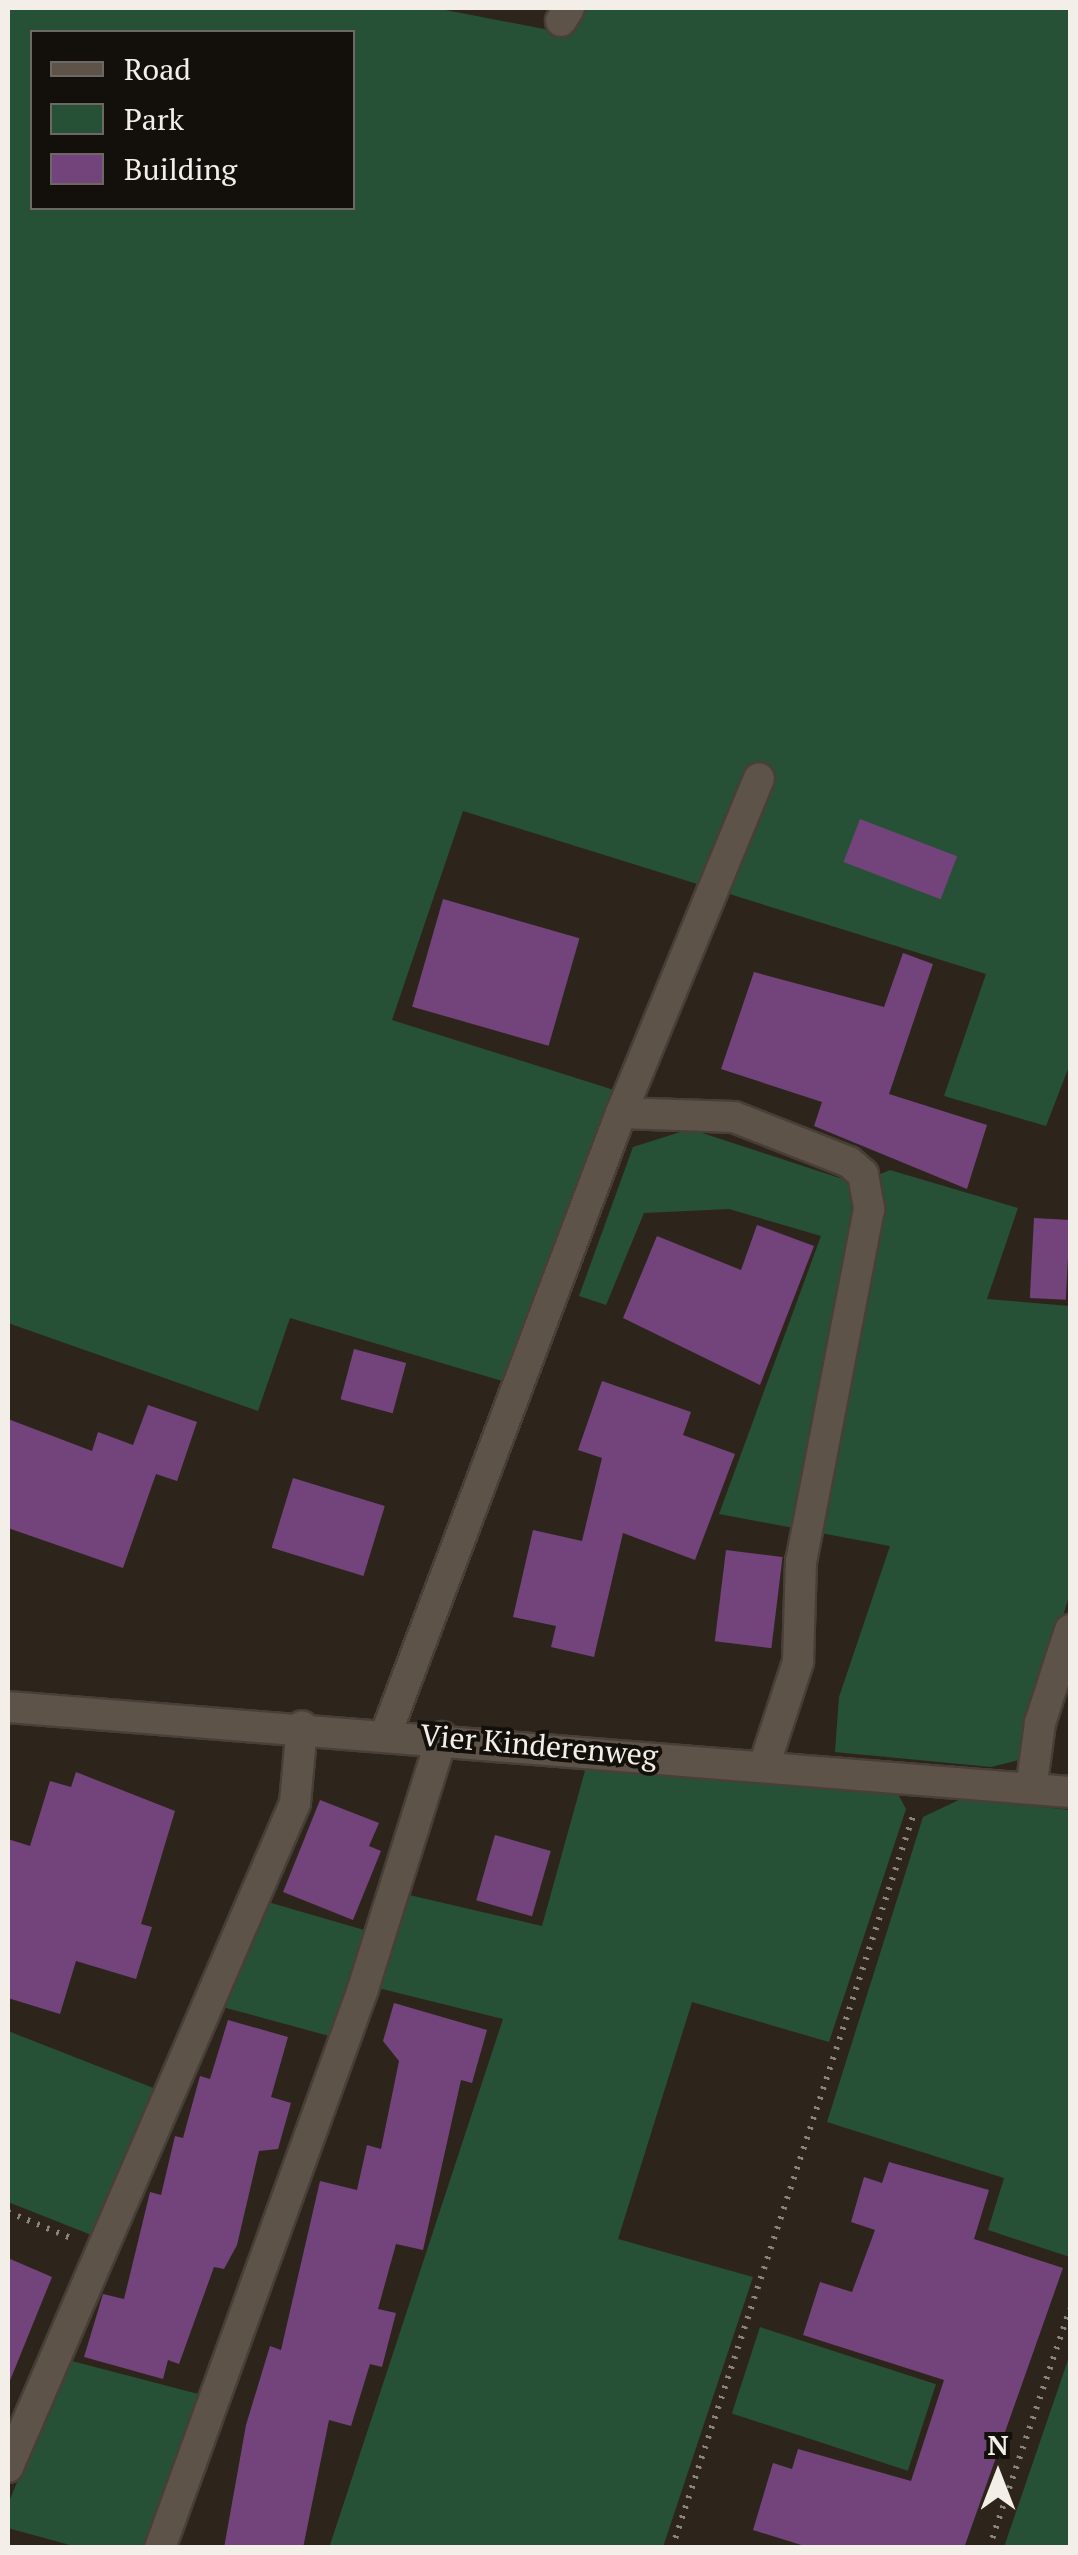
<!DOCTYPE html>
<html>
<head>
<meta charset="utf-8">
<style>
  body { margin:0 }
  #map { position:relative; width:1078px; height:2555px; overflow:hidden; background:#2d251c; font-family:"PT Serif",serif }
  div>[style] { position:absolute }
  .green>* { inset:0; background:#265136; transform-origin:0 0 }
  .building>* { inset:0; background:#73437b; transform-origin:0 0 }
  .path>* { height:6px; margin-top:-3px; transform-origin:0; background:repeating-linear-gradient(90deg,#8b847c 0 2.5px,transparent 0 10.5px) }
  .roads { filter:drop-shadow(2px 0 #473f38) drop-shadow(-2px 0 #473f38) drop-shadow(0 2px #473f38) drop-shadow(0 -2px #473f38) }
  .minor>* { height:30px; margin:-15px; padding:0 15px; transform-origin:15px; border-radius:15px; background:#5d5349 }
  span { translate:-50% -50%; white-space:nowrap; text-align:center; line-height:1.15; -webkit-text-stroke:8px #130f0b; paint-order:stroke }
  .street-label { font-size:30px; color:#f4eee8 }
  .frame { position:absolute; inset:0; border:10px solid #f4eee8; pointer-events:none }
  .legend { position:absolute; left:30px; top:30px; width:325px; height:180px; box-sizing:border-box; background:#130f0b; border:2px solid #6d6863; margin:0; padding:12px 18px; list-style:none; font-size:30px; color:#f4eee8 }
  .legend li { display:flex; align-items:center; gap:20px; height:50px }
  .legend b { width:50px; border:2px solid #6d6863 }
  .north { position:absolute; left:948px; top:2425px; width:100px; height:100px; -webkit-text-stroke:8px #130f0b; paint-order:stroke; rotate:0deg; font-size:28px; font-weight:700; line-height:40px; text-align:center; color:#f4eee8 }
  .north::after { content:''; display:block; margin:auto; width:35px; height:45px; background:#f4eee8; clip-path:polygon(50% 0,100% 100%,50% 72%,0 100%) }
</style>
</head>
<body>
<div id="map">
  <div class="green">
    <i style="clip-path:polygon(evenodd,8px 8px,435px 8px,565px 33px,580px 8px,1070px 8px,1070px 1064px,1046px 1126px,944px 1096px,986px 974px,463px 811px,392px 1020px,614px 1090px,509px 1383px,290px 1318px,258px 1411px,8px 1323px,8px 8px,32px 32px,352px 32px,352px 208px,32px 208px,32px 32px)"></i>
    <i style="clip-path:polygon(690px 1129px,858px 1184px,890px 1170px,1018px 1208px,987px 1299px,1070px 1306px,1070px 1593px,1019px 1760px,991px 1767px,835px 1752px,839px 1697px,890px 1546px,719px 1514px,821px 1236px,729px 1209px,644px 1213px,606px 1305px,579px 1296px,633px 1147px)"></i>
    <i style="clip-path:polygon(586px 1767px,898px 1794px,906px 1809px,829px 2042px,692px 2002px,618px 2239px,753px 2277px,663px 2547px,329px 2548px,503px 2019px,374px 1987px,405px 1894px,542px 1926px)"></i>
    <i style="clip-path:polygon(963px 1798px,1070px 1810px,1070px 2257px,988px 2230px,1004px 2178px,827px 2122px,923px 1817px)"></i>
    <i style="clip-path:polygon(261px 1900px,371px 1932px,333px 2037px,215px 2005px)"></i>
    <i style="clip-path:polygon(8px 2031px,156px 2089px,94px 2236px,8px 2202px)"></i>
    <i style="left:760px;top:2327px;width:185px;height:91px;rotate:18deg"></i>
    <i style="clip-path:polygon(1070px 2354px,1070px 2547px,1004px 2547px)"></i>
    <i style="clip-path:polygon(68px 2360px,206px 2396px,149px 2547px,77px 2547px,8px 2528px,8px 2504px)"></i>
  </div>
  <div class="building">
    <i style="left:860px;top:819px;width:104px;height:46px;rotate:21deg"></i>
    <i style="left:443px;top:899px;width:142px;height:112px;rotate:16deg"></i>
    <i style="clip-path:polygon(903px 953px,933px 964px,889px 1094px,987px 1125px,967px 1189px,814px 1126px,822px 1102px,721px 1069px,754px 972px,884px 1007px)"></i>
    <i style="left:1034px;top:1218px;width:36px;height:80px;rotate:3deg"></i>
    <i style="clip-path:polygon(757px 1225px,814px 1246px,760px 1385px,623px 1318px,657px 1236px,741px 1270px)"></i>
    <i style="left:354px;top:1349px;width:54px;height:52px;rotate:15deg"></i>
    <i style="clip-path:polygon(602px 1381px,691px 1412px,683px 1435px,735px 1454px,695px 1560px,623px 1533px,594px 1657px,551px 1647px,556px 1626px,513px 1617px,533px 1530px,582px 1541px,602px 1458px,578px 1450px)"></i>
    <i style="clip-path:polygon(148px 1405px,197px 1422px,177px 1481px,156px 1474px,123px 1568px,8px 1528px,8px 1419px,92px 1451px,98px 1432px,133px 1445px)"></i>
    <i style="left:293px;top:1478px;width:96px;height:73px;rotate:17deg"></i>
    <i style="left:726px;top:1550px;width:57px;height:92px;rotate:7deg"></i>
    <i style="clip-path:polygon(76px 1772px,175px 1811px,141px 1924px,152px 1927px,136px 1979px,76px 1961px,60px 2014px,8px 1998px,8px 1839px,30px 1846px,50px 1781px,71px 1787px)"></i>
    <i style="clip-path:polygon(320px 1800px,379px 1823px,369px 1846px,381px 1851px,353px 1920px,283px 1892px)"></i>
    <i style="left:495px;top:1835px;width:58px;height:68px;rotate:16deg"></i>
    <i style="clip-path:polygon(394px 2003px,487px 2030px,472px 2083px,461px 2080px,423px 2250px,396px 2244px,378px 2309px,396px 2313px,382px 2367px,370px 2364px,351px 2426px,329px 2420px,303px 2548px,224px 2548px,246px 2425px,270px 2346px,281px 2350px,320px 2181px,357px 2190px,367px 2145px,381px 2149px,399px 2061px,383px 2041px)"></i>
    <i style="clip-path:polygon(228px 2020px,288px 2037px,271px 2097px,291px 2103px,278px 2149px,259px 2151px,237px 2245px,224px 2269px,214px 2267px,179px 2364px,168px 2360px,163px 2379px,84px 2357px,103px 2294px,124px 2299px,150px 2192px,161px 2195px,175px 2136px,183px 2138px,200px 2076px,210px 2079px)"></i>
    <i style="clip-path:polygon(889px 2162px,989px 2190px,974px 2239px,1063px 2268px,964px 2548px,811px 2548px,753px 2530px,773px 2463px,792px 2469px,798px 2449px,911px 2481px,944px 2380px,803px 2335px,820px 2282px,852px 2292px,875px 2230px,851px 2222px,864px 2177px,882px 2183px)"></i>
    <i style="clip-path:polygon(8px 2258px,52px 2277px,9px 2383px,8px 2383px)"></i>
  </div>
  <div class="path">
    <i style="left:8px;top:2212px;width:68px;rotate:22.4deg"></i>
    <i style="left:672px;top:2548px;width:774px;rotate:-71.78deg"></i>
    <i style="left:989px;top:2548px;width:252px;rotate:-71.3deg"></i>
  </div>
  <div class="roads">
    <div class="minor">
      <i style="left:561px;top:21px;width:15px;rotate:-58deg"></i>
      <i style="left:621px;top:1113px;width:362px;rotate:-67.6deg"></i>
      <i style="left:8px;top:1707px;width:1065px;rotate:4.58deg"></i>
      <i style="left:387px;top:1731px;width:661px;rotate:-69.26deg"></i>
      <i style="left:621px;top:1113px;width:113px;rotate:2deg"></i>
      <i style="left:734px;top:1117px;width:123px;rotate:21.4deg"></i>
      <i style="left:849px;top:1162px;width:18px;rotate:41deg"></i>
      <i style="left:863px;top:1174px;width:36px;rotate:80deg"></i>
      <i style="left:869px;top:1209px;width:359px;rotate:100.9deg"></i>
      <i style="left:801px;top:1561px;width:101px;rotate:91.7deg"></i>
      <i style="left:798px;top:1662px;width:109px;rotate:108.1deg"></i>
      <i style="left:1031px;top:1789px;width:67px;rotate:-82.2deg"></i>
      <i style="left:1040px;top:1723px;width:98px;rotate:-72.1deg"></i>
      <i style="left:8px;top:2467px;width:723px;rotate:-66.62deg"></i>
      <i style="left:295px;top:1803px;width:77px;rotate:-84.8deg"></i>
      <i style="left:160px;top:2548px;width:595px;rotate:-70.04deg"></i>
      <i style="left:363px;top:1989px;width:264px;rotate:-72.6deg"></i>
    </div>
  </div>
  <div class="street-label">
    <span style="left:539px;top:1745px;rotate:5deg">Vier Kinderenweg</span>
  </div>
  <div class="frame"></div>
  <ul class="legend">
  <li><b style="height:12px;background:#5d5349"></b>Road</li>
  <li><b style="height:28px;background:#265136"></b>Park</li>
  <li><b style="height:28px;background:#73437b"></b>Building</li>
  </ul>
  <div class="north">N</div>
</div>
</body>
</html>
